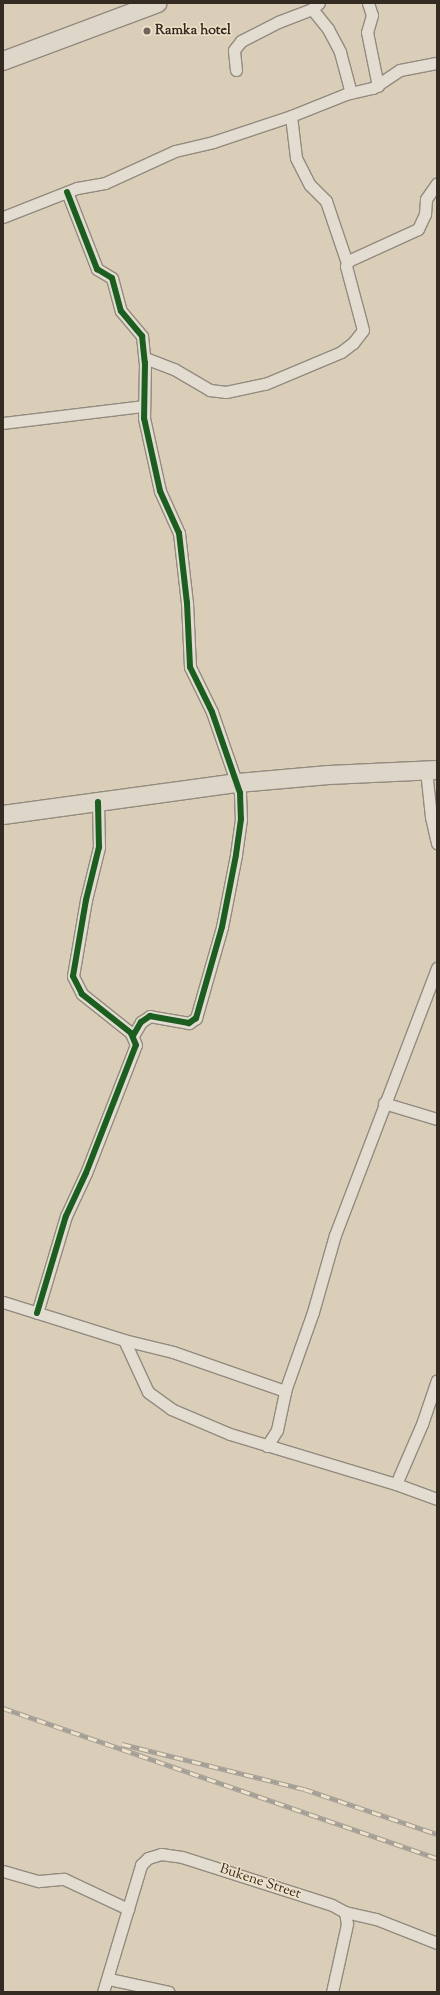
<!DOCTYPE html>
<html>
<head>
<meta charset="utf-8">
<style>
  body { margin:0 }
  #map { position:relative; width:440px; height:1995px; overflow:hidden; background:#daceb9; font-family:"Sorts Mill Goudy",serif }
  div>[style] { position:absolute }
  .roads { filter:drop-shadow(1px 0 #928b7e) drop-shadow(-1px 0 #928b7e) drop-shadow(0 1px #928b7e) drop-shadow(0 -1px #928b7e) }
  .minor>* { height:11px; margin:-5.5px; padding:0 5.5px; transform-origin:5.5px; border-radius:5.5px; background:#e2dcd1 }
  .trunk>* { height:18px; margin:-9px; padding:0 9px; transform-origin:9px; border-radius:9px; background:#ddd6c9 }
  .rail>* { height:4.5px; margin-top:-2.25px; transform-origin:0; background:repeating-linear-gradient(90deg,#f0e2c8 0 9px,#a49f96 0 18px); box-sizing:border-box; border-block:1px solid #a49f96 }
  .cycleway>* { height:6px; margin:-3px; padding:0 3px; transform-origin:3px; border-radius:3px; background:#1b5e20 }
  .dots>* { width:11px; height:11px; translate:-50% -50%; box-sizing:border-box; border:2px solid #f0e2c8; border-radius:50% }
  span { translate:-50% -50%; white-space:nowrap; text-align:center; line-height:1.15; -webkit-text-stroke:3px #f0e2c8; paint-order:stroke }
  .poi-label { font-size:14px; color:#342c23; font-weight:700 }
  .left { translate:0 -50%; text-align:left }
  .street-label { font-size:14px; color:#342c23 }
  .frame { position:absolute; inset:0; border:4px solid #342c23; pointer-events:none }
</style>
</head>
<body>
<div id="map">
  <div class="roads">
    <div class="minor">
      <i style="left:368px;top:3px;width:13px;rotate:72deg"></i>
      <i style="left:372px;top:15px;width:18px;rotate:106deg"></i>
      <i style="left:367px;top:32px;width:55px;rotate:78.5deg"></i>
      <i style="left:312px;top:9px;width:26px;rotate:51deg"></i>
      <i style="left:328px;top:29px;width:26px;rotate:62deg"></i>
      <i style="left:340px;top:52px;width:42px;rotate:75deg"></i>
      <i style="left:236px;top:70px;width:20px;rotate:-96deg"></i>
      <i style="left:234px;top:50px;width:11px;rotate:-52deg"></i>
      <i style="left:241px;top:41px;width:42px;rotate:-27.2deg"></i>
      <i style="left:278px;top:22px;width:36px;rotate:-21deg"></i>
      <i style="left:312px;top:9px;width:9px;rotate:-41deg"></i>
      <i style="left:291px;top:116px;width:42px;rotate:83.2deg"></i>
      <i style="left:296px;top:158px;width:30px;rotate:63deg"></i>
      <i style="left:310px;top:185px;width:23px;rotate:45deg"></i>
      <i style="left:326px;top:201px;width:65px;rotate:71.3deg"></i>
      <i style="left:67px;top:192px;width:83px;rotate:68.7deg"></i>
      <i style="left:97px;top:269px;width:17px;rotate:31deg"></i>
      <i style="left:112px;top:278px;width:34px;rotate:75deg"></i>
      <i style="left:121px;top:311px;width:33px;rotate:50deg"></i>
      <i style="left:142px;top:336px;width:27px;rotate:84deg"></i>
      <i style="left:145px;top:363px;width:55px;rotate:91deg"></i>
      <i style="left:144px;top:418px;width:75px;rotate:77.6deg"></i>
      <i style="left:160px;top:491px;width:46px;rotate:65.7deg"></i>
      <i style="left:179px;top:533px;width:70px;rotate:83.5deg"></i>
      <i style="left:187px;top:603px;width:64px;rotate:87.3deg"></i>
      <i style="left:190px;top:667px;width:50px;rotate:63.9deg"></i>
      <i style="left:212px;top:712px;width:86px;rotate:70.9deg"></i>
      <i style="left:240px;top:793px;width:26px;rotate:88deg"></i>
      <i style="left:241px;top:819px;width:36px;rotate:98deg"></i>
      <i style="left:236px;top:855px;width:73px;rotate:101deg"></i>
      <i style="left:222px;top:927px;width:95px;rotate:105.9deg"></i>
      <i style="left:196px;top:1018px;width:9px;rotate:144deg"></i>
      <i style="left:189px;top:1023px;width:40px;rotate:-170deg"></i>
      <i style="left:150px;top:1016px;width:11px;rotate:146deg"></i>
      <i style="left:141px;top:1022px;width:16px;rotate:120deg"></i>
      <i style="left:3px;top:217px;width:79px;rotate:-21.4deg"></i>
      <i style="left:77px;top:188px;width:28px;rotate:-10deg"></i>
      <i style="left:105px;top:183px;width:77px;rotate:-24.6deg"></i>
      <i style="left:175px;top:151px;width:39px;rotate:-13deg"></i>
      <i style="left:213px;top:142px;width:82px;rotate:-18.4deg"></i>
      <i style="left:291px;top:116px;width:59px;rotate:-21.8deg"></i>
      <i style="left:346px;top:94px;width:28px;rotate:-13deg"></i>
      <i style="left:373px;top:88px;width:32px;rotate:-34deg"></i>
      <i style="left:400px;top:70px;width:38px;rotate:-11deg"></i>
      <i style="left:145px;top:358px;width:31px;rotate:21deg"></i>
      <i style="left:174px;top:369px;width:42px;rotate:30.3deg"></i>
      <i style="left:210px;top:390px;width:16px;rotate:7deg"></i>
      <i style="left:226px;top:392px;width:40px;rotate:-12deg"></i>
      <i style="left:265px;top:384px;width:82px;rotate:-22.8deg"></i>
      <i style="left:341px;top:352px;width:15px;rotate:-37deg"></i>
      <i style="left:353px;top:343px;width:16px;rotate:-52deg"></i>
      <i style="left:363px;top:330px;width:66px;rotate:-104.9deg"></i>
      <i style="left:346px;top:266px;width:5px;rotate:-68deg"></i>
      <i style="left:348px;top:261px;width:77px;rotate:-24.6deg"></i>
      <i style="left:418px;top:229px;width:17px;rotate:-65deg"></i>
      <i style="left:425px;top:214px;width:15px;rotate:-86deg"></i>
      <i style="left:426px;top:199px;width:19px;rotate:-55deg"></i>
      <i style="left:3px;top:423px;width:141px;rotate:-6.9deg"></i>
      <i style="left:426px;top:770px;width:47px;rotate:83.9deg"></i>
      <i style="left:431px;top:817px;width:27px;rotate:77deg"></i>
      <i style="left:384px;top:1103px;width:55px;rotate:16.8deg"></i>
      <i style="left:3px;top:1302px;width:127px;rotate:17.4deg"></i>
      <i style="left:124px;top:1340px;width:50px;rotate:13.8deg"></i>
      <i style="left:173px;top:1352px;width:119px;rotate:19.2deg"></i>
      <i style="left:37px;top:1313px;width:101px;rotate:-73.4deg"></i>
      <i style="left:66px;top:1216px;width:47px;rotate:-65.1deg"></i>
      <i style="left:86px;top:1173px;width:137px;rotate:-68.7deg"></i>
      <i style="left:136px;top:1045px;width:13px;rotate:-113deg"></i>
      <i style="left:131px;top:1033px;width:63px;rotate:-141.5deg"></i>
      <i style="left:82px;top:994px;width:20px;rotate:-117deg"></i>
      <i style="left:73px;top:976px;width:77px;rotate:-80.3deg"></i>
      <i style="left:86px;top:900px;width:55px;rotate:-76.2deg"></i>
      <i style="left:99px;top:847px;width:45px;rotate:-91.3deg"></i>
      <i style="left:124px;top:1340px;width:57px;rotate:65.2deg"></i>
      <i style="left:148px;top:1392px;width:29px;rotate:36deg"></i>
      <i style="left:171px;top:1409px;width:64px;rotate:23deg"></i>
      <i style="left:230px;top:1434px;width:173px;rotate:16.8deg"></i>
      <i style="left:396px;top:1484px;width:44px;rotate:20.1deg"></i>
      <i style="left:267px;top:1446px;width:19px;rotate:-58deg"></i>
      <i style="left:277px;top:1430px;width:40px;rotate:-78deg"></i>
      <i style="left:285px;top:1391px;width:84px;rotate:-70.5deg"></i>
      <i style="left:313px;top:1312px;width:80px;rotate:-74.1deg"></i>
      <i style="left:335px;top:1235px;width:286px;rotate:-69.1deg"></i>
      <i style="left:396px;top:1484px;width:65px;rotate:-66.6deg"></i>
      <i style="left:422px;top:1424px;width:46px;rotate:-71.2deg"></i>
      <i style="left:3px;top:1871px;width:37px;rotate:16deg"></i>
      <i style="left:39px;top:1881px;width:25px;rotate:-5deg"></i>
      <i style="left:64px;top:1879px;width:71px;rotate:25.1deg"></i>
      <i style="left:345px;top:1912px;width:32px;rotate:13deg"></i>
      <i style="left:376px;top:1919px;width:66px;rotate:21.5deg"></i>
      <i style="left:109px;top:1979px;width:61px;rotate:12.2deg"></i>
      <i style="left:103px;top:1992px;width:133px;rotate:-73.3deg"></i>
      <i style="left:141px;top:1865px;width:10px;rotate:-45deg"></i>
      <i style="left:148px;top:1858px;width:14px;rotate:-17deg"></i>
      <i style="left:161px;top:1854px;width:21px;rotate:8deg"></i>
      <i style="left:182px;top:1857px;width:157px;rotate:17.7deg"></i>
      <i style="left:332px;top:1905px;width:15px;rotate:28deg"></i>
      <i style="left:345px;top:1912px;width:12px;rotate:81deg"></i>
      <i style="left:347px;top:1924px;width:70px;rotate:102.4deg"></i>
    </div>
    <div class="trunk">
      <i style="left:3px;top:61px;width:165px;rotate:-20.5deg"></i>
      <i style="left:3px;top:815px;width:237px;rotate:-7.8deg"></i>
      <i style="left:238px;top:783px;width:91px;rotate:-5deg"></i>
      <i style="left:329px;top:775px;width:108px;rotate:-2.7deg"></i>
    </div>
  </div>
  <div class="rail">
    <i style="left:3px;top:1708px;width:459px;rotate:19.1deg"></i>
    <i style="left:122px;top:1744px;width:187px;rotate:13.9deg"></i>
    <i style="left:304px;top:1789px;width:140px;rotate:18.7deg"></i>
  </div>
  <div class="cycleway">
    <i style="left:67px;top:192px;width:83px;rotate:68.7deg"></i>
    <i style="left:97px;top:269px;width:17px;rotate:31deg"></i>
    <i style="left:112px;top:278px;width:34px;rotate:75deg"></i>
    <i style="left:121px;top:311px;width:33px;rotate:50deg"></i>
    <i style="left:142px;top:336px;width:27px;rotate:84deg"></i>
    <i style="left:145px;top:363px;width:55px;rotate:91deg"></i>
    <i style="left:144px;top:418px;width:75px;rotate:77.6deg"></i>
    <i style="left:160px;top:491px;width:46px;rotate:65.7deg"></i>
    <i style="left:179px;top:533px;width:70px;rotate:83.5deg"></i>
    <i style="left:187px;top:603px;width:64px;rotate:87.3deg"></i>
    <i style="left:190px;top:667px;width:50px;rotate:63.9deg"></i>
    <i style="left:212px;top:712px;width:86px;rotate:70.9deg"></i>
    <i style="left:240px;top:793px;width:26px;rotate:88deg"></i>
    <i style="left:241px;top:819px;width:36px;rotate:98deg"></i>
    <i style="left:236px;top:855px;width:73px;rotate:101deg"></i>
    <i style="left:222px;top:927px;width:95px;rotate:105.9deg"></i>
    <i style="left:196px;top:1018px;width:9px;rotate:144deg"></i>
    <i style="left:189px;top:1023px;width:40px;rotate:-170deg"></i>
    <i style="left:150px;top:1016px;width:11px;rotate:146deg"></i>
    <i style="left:141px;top:1022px;width:16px;rotate:120deg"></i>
    <i style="left:37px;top:1313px;width:101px;rotate:-73.4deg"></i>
    <i style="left:66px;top:1216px;width:47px;rotate:-65.1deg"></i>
    <i style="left:86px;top:1173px;width:137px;rotate:-68.7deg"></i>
    <i style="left:136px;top:1045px;width:13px;rotate:-113deg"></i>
    <i style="left:131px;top:1033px;width:63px;rotate:-141.5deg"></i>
    <i style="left:82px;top:994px;width:20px;rotate:-117deg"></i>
    <i style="left:73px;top:976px;width:77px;rotate:-80.3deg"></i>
    <i style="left:86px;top:900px;width:55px;rotate:-76.2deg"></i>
    <i style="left:99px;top:847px;width:45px;rotate:-91.3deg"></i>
  </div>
  <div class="dots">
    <i style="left:147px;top:31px;background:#6e6558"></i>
  </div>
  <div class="poi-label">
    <span class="left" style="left:155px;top:31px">Ramka hotel</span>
  </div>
  <div class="street-label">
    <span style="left:260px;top:1882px;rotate:18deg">Bukene Street</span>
  </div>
  <div class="frame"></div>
</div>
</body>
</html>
